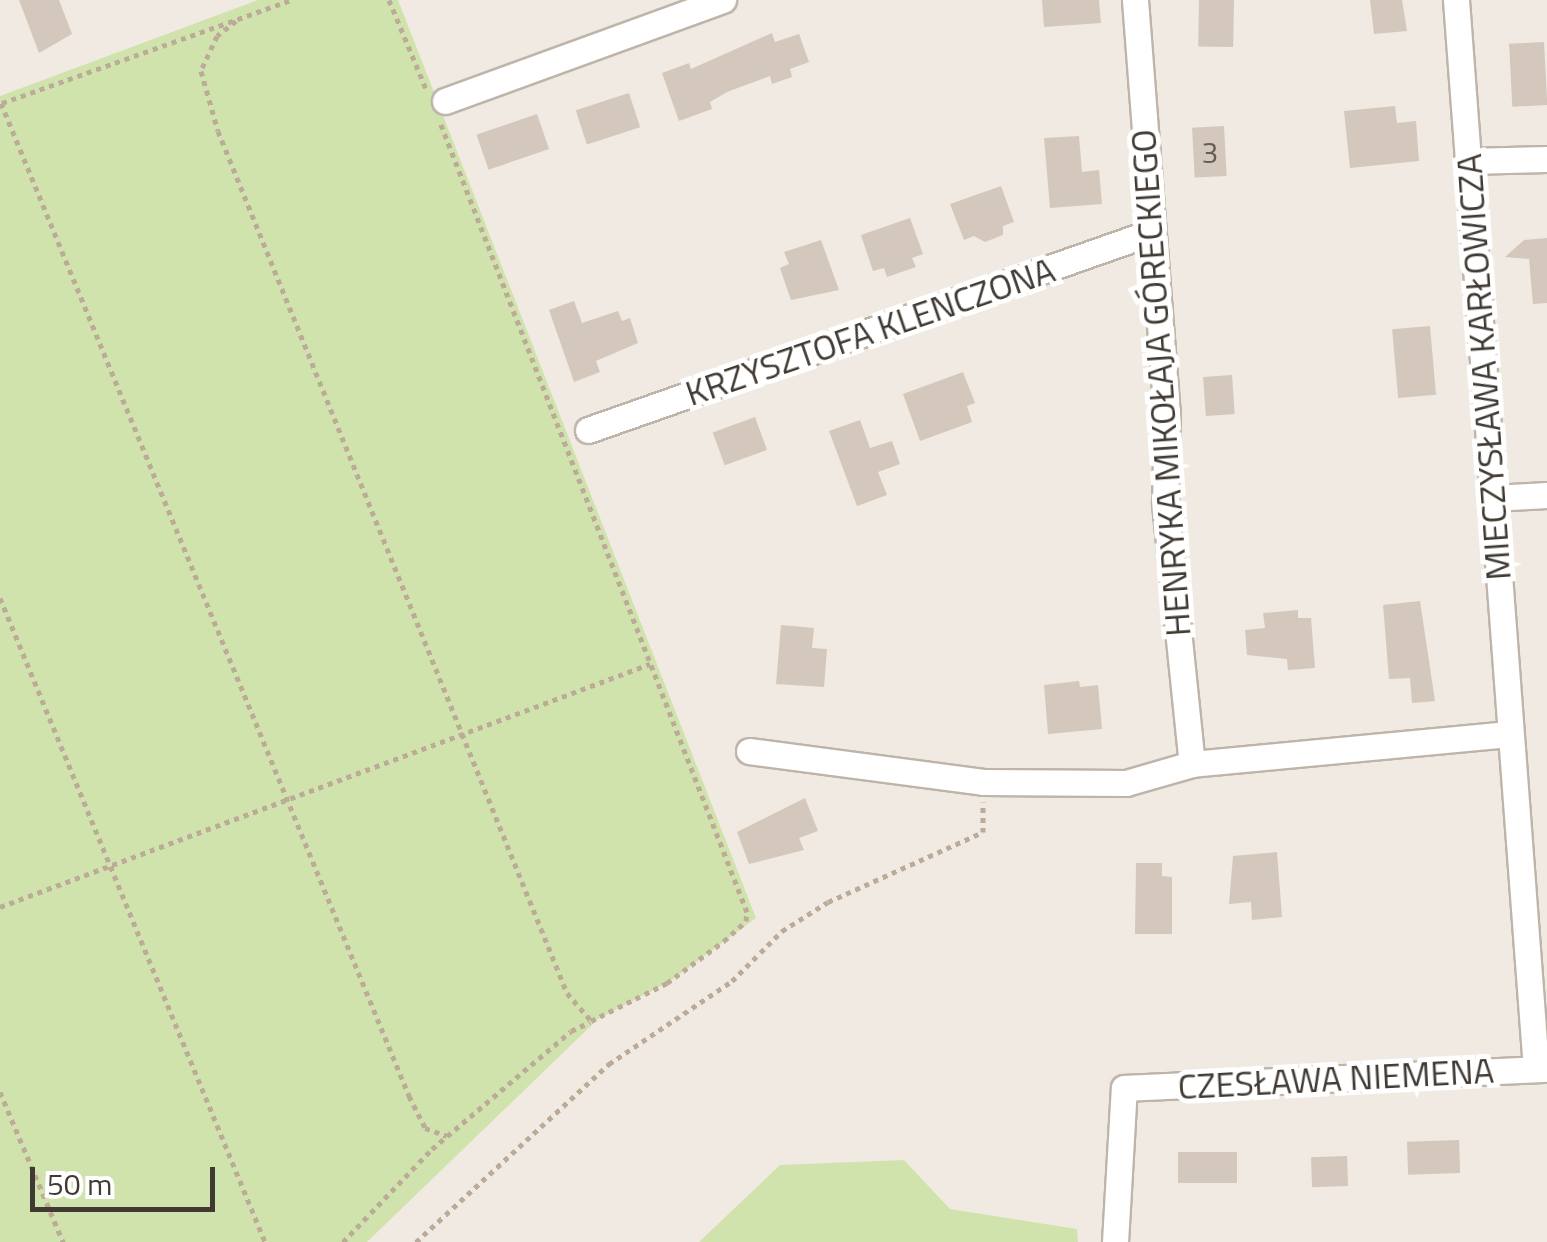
<!DOCTYPE html>
<html>
<head>
<meta charset="utf-8">
<style>
  body { margin:0 }
  #map { position:relative; width:1547px; height:1242px; overflow:hidden; background:#f0eae3; font-family:"Titillium Web",sans-serif }
  div>[style] { position:absolute }
  .green>* { inset:0; background:#d1e3ad }
  .building>* { inset:0; background:#d4c7bc; transform-origin:0 0 }
  .path>* { height:5px; margin-top:-2.5px; transform-origin:0; background:repeating-linear-gradient(90deg,#bcab98 0 5px,transparent 0 10px) }
  .roads { filter:drop-shadow(2px 0 #beb4a9) drop-shadow(-2px 0 #beb4a9) drop-shadow(0 2px #beb4a9) drop-shadow(0 -2px #beb4a9) }
  .street>* { height:25px; margin:-12.5px; padding:0 12.5px; transform-origin:12.5px; border-radius:12.5px; background:#fff }
  span { translate:-50% -50%; white-space:nowrap; text-align:center; line-height:1.15; -webkit-text-stroke:10px #fff; paint-order:stroke }
  .number-label { font-size:30px; color:#665d55 }
  .number-label span { -webkit-text-stroke-width:0 }
  .street-label { font-size:35px; color:#413a33 }
  .scale { position:absolute; left:30px; top:1167px; width:185px; height:45px; box-sizing:border-box; border:5px solid #413a33; border-top:0; padding-left:12px; font-size:30px; line-height:35px; white-space:nowrap; color:#413a33; -webkit-text-stroke:8px #fff; paint-order:stroke }
</style>
</head>
<body>
<div id="map">
  <div class="green">
    <i style="clip-path:polygon(258px 0,398px 0,756px 918px,669px 982px,598px 1019px,367px 1242px,0 1242px,0 96px)"></i>
    <i style="clip-path:polygon(904px 1160px,950px 1209px,1077px 1229px,1078px 1242px,699px 1242px,780px 1165px)"></i>
  </div>
  <div class="building">
    <i style="clip-path:polygon(19px 0,59px 0,72px 34px,39px 53px)"></i>
    <i style="clip-path:polygon(1042px 0,1099px 0,1101px 23px,1044px 27px)"></i>
    <i style="left:1234px;top:0;width:47px;height:35px;rotate:91deg"></i>
    <i style="clip-path:polygon(1370px 0,1402px 0,1407px 31px,1374px 34px)"></i>
    <i style="clip-path:polygon(772px 33px,775px 42px,799px 34px,809px 62px,790px 69px,792px 77px,772px 84px,770px 76px,727px 92px,710px 102px,712px 109px,679px 121px,662px 73px,689px 63px,691px 69px)"></i>
    <i style="left:1544px;top:42px;width:63px;height:35px;rotate:87deg"></i>
    <i style="left:629px;top:93px;width:36px;height:56px;rotate:72deg"></i>
    <i style="clip-path:polygon(1395px 106px,1397px 123px,1416px 121px,1419px 161px,1350px 168px,1344px 111px)"></i>
    <i style="left:537px;top:114px;width:37px;height:64px;rotate:71deg"></i>
    <i style="left:1224px;top:126px;width:50px;height:32px;rotate:87deg"></i>
    <i style="clip-path:polygon(1079px 136px,1082px 172px,1099px 170px,1102px 204px,1050px 208px,1044px 138px)"></i>
    <i style="clip-path:polygon(1001px 186px,1014px 222px,1003px 226px,1003px 235px,985px 242px,974px 236px,964px 240px,950px 204px)"></i>
    <i style="clip-path:polygon(910px 218px,923px 254px,912px 258px,916px 267px,887px 277px,884px 268px,873px 271px,861px 235px)"></i>
    <i style="clip-path:polygon(1547px 238px,1547px 303px,1533px 304px,1529px 259px,1505px 257px,1524px 240px)"></i>
    <i style="clip-path:polygon(821px 240px,839px 290px,791px 300px,780px 268px,789px 264px,784px 252px)"></i>
    <i style="clip-path:polygon(574px 301px,582px 323px,618px 311px,622px 321px,630px 318px,638px 343px,596px 361px,600px 372px,574px 382px,549px 310px)"></i>
    <i style="left:1430px;top:326px;width:69px;height:38px;rotate:85deg"></i>
    <i style="clip-path:polygon(963px 372px,975px 403px,967px 406px,972px 422px,920px 441px,903px 394px)"></i>
    <i style="left:1232px;top:375px;width:39px;height:29px;rotate:86deg"></i>
    <i style="left:755px;top:417px;width:35px;height:45px;rotate:70deg"></i>
    <i style="clip-path:polygon(860px 420px,870px 448px,892px 441px,900px 464px,878px 472px,887px 495px,857px 506px,829px 431px)"></i>
    <i style="clip-path:polygon(1420px 601px,1435px 701px,1412px 703px,1410px 678px,1389px 679px,1383px 605px)"></i>
    <i style="clip-path:polygon(1298px 610px,1298px 618px,1311px 618px,1315px 668px,1288px 670px,1287px 659px,1247px 655px,1245px 630px,1265px 628px,1263px 613px)"></i>
    <i style="clip-path:polygon(781px 625px,814px 628px,812px 648px,827px 649px,824px 687px,776px 684px)"></i>
    <i style="clip-path:polygon(1079px 681px,1080px 687px,1098px 685px,1102px 729px,1048px 734px,1044px 685px)"></i>
    <i style="clip-path:polygon(805px 798px,818px 831px,799px 838px,804px 850px,749px 864px,737px 832px)"></i>
    <i style="clip-path:polygon(1277px 852px,1282px 917px,1252px 920px,1251px 902px,1229px 904px,1233px 856px)"></i>
    <i style="clip-path:polygon(1136px 863px,1162px 863px,1162px 876px,1172px 877px,1172px 934px,1135px 934px)"></i>
    <i style="left:1459px;top:1140px;width:33px;height:52px;rotate:88deg"></i>
    <i style="left:1178px;top:1152px;width:59px;height:31px"></i>
    <i style="left:1347px;top:1156px;width:30px;height:36px;rotate:88deg"></i>
  </div>
  <div class="path">
    <i style="left:389px;top:0;width:96px;rotate:67.4deg"></i>
    <i style="left:236px;top:21px;width:24px;rotate:142deg"></i>
    <i style="left:217px;top:36px;width:38px;rotate:115deg"></i>
    <i style="left:201px;top:71px;width:62px;rotate:74.2deg"></i>
    <i style="left:218px;top:131px;width:930px;rotate:67.96deg"></i>
    <i style="left:567px;top:993px;width:37px;rotate:49deg"></i>
    <i style="left:591px;top:1021px;width:85px;rotate:-26.6deg"></i>
    <i style="left:667px;top:983px;width:71px;rotate:-36.4deg"></i>
    <i style="left:724px;top:941px;width:30px;rotate:-42deg"></i>
    <i style="left:746px;top:921px;width:9px;rotate:-84deg"></i>
    <i style="left:747px;top:912px;width:848px;rotate:-111.24deg"></i>
    <i style="left:1px;top:103px;width:1074px;rotate:67.66deg"></i>
    <i style="left:409px;top:1096px;width:36px;rotate:63deg"></i>
    <i style="left:425px;top:1128px;width:23px;rotate:20deg"></i>
    <i style="left:2px;top:103px;width:307px;rotate:-19.6deg"></i>
    <i style="left:0;top:598px;width:696px;rotate:67.63deg"></i>
    <i style="left:0;top:907px;width:694px;rotate:-20.5deg"></i>
    <i style="left:0;top:1092px;width:163px;rotate:67.2deg"></i>
    <i style="left:343px;top:1242px;width:129px;rotate:-46.3deg"></i>
    <i style="left:432px;top:1149px;width:182px;rotate:-40.3deg"></i>
    <i style="left:571px;top:1031px;width:21px;rotate:-25deg"></i>
    <i style="left:416px;top:1242px;width:263px;rotate:-42.7deg"></i>
    <i style="left:609px;top:1064px;width:148px;rotate:-34deg"></i>
    <i style="left:732px;top:981px;width:71px;rotate:-45deg"></i>
    <i style="left:782px;top:931px;width:54px;rotate:-32.2deg"></i>
    <i style="left:828px;top:902px;width:170px;rotate:-24.3deg"></i>
    <i style="left:983px;top:832px;width:30px;rotate:-90deg"></i>
  </div>
  <div class="roads">
    <div class="street">
      <i style="left:1135px;top:0;width:413px;rotate:85.6deg"></i>
      <i style="left:1167px;top:412px;width:92px;rotate:91.2deg"></i>
      <i style="left:1165px;top:504px;width:261px;rotate:84.1deg"></i>
      <i style="left:1456px;top:0;width:1072px;rotate:85.72deg"></i>
      <i style="left:445px;top:101px;width:296px;rotate:-20deg"></i>
      <i style="left:1467px;top:161px;width:80px;rotate:-1.4deg"></i>
      <i style="left:588px;top:430px;width:598px;rotate:-19.34deg"></i>
      <i style="left:1492px;top:498px;width:55px;rotate:-3.1deg"></i>
      <i style="left:749px;top:751px;width:236px;rotate:7.5deg"></i>
      <i style="left:983px;top:782px;width:143px;rotate:0.4deg"></i>
      <i style="left:1126px;top:783px;width:69px;rotate:-16.1deg"></i>
      <i style="left:1192px;top:764px;width:319px;rotate:-5.4deg"></i>
      <i style="left:1115px;top:1242px;width:154px;rotate:-86.7deg"></i>
      <i style="left:1124px;top:1088px;width:423px;rotate:-2.6deg"></i>
    </div>
  </div>
  <div class="number-label">
    <span style="left:1210px;top:152px">3</span>
  </div>
  <div class="street-label">
    <span style="left:870px;top:331px;rotate:-19deg">KRZYSZTOFA KLENCZONA</span>
    <span style="left:1483px;top:367px;rotate:-94deg">MIECZYSŁAWA KARŁOWICZA</span>
    <span style="left:1160px;top:383px;rotate:-94deg">HENRYKA MIKOŁAJA GÓRECKIEGO</span>
    <span style="left:1336px;top:1078px;rotate:-3deg">CZESŁAWA NIEMENA</span>
  </div>
  <div class="scale">50 m</div>
</div>
</body>
</html>
